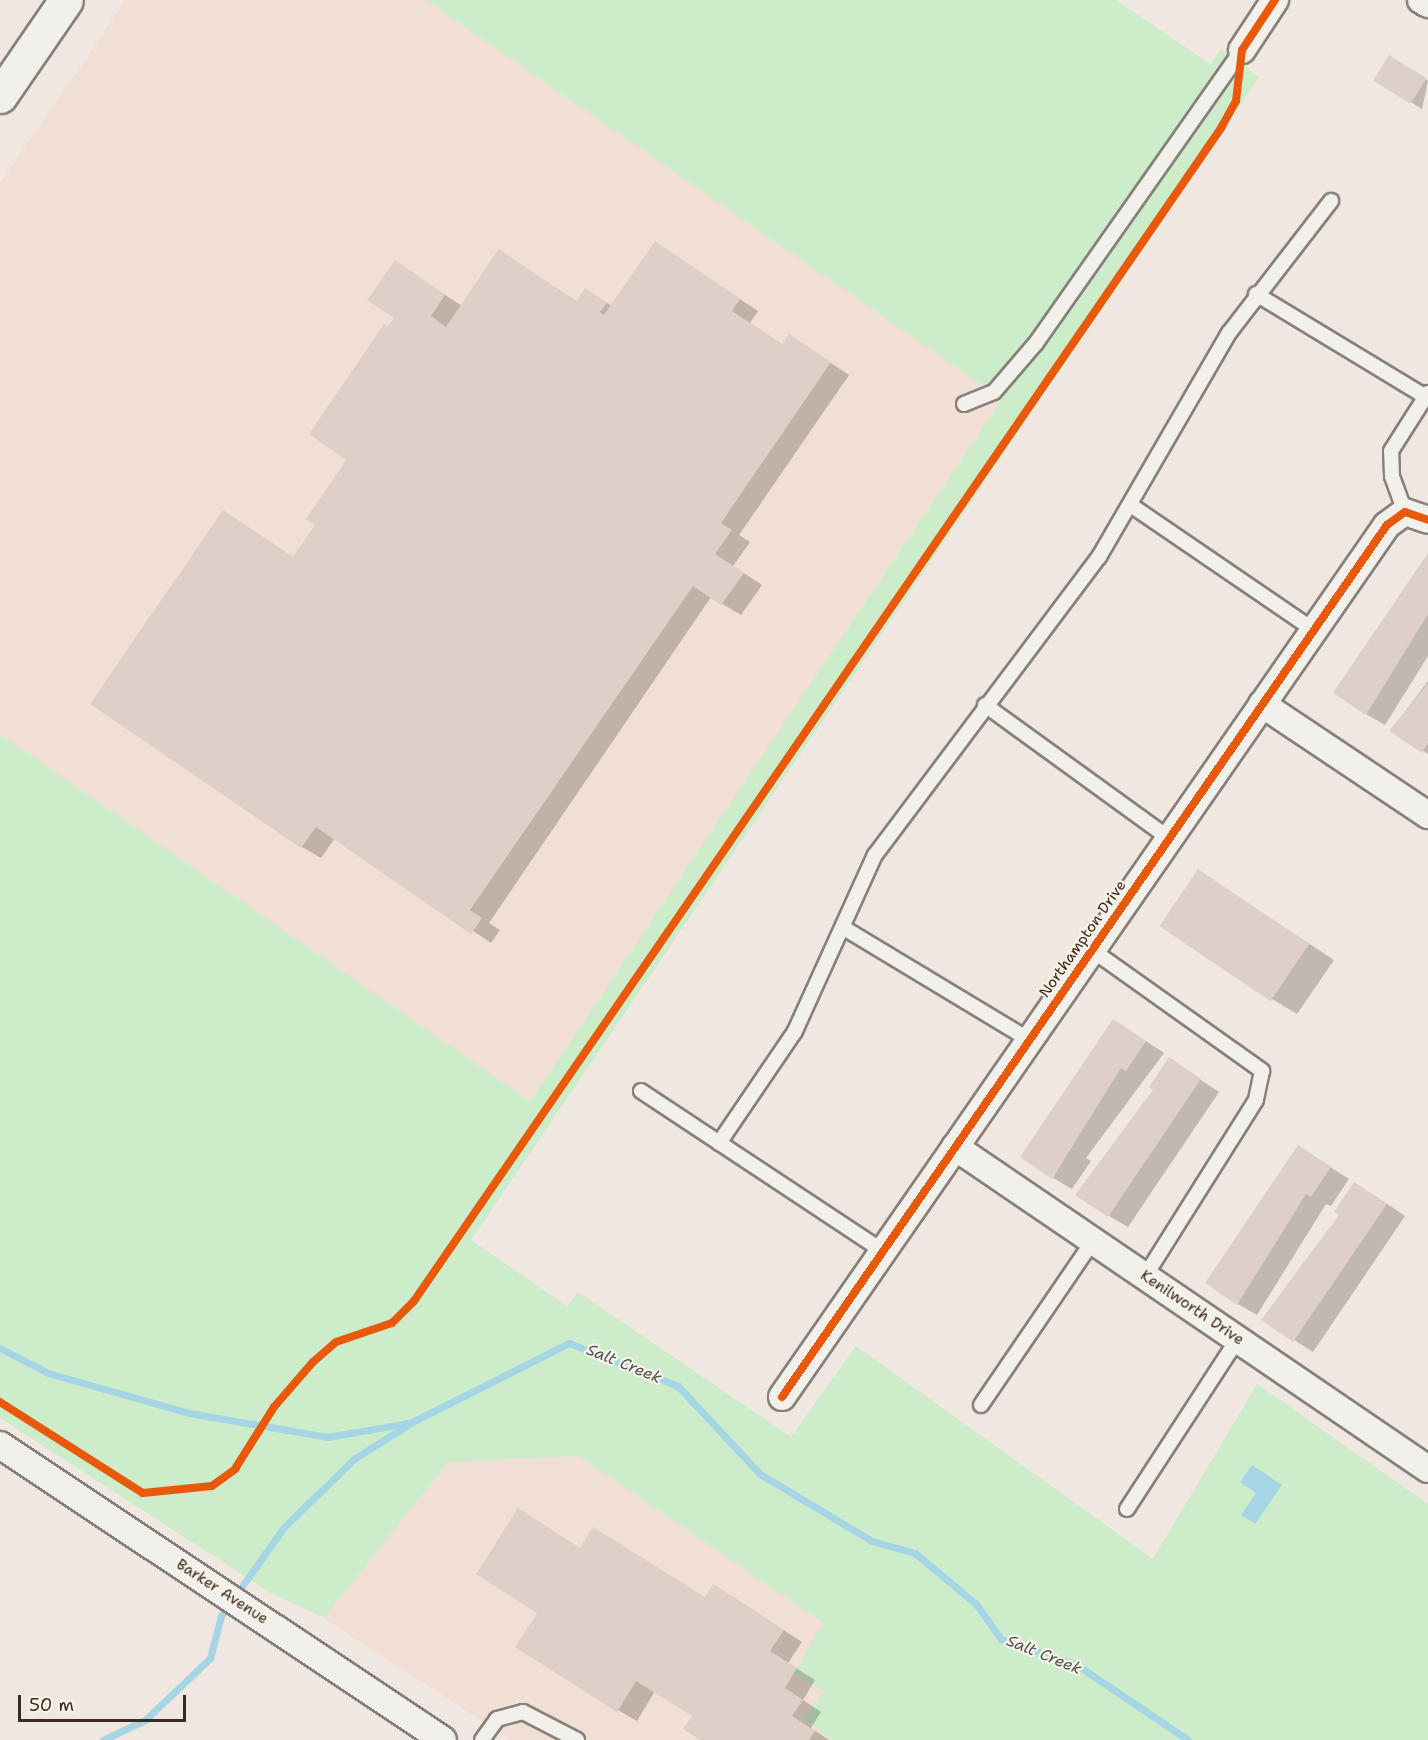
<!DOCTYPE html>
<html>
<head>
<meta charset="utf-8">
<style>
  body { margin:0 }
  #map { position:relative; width:1428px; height:1740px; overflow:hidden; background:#efe7e0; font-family:"Shantell Sans",sans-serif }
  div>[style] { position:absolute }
  .built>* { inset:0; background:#f1ded4 }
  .green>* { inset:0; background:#cdecc9 }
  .water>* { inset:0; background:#a6d6e6 }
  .shadow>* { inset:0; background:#0003 }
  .stream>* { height:7px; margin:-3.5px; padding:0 3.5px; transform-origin:3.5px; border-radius:3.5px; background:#a6d6e6 }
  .building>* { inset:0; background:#decfc9; transform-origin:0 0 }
  .roads { filter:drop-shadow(2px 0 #87807a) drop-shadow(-2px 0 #87807a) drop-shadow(0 2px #87807a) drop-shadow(0 -2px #87807a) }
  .lane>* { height:14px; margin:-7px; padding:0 7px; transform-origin:7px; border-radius:7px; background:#f2f0eb }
  .street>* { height:26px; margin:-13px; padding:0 13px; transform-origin:13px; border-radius:13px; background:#f2f0eb }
  .secondary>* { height:33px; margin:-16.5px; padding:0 16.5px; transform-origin:16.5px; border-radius:16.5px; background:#f2f0eb }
  .cycleway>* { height:8px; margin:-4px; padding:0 4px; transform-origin:4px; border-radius:4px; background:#e8590c }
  span { translate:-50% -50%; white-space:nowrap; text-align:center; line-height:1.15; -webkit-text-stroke:4.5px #f7f3e8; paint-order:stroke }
  .street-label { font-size:15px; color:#3b2a1e }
  .water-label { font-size:16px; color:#4e5350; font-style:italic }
  .scale { position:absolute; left:18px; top:1695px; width:168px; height:27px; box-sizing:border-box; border:3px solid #3b2a1e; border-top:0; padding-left:8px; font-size:18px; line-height:21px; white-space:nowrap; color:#3b2a1e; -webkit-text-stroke:4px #f7f3e8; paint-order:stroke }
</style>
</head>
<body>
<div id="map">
  <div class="built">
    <i style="clip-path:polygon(126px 0,426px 0,1002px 399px,530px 1101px,0 734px,0 184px)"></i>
    <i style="clip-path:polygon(579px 1456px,823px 1623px,794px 1673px,824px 1692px,804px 1718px,832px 1740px,511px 1740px,324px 1618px,448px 1462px)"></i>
  </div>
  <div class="green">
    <i style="clip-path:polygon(426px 0,1116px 0,1210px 64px,1221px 49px,1259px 77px,471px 1240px,567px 1306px,578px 1292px,791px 1437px,856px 1346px,1153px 1559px,1257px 1384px,1428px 1504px,1428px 1740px,832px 1740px,803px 1718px,824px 1692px,794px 1673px,823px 1623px,579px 1456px,448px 1462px,324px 1618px,269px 1592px,0 1418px,0 734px,530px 1101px,1002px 399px)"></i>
  </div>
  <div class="water">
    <i style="clip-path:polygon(1252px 1465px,1282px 1485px,1255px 1524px,1241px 1515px,1256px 1493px,1240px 1482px)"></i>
  </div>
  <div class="shadow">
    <i style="clip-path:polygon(1402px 64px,1428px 81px,1422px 109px,1375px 80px)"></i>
    <i style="clip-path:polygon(656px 243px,758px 311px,750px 323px,783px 345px,790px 336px,849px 375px,739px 535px,750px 542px,733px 566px,762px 585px,741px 615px,711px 597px,489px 923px,500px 930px,491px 943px,335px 838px,321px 858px,302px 847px,92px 703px,224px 512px,294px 558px,317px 525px,348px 459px,396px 318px,395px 262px,462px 306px,500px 251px,577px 302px,586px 290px,612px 306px)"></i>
    <i style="clip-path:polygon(1428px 558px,1428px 656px,1385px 725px,1366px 714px)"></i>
    <i style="clip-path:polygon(1428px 681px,1428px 754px,1391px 730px)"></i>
    <i style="clip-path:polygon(1198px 871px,1334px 960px,1297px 1014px,1272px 999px)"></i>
    <i style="clip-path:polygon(1132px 1032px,1164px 1053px,1086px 1158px,1091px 1161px,1072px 1189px,1053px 1178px)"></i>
    <i style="clip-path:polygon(1169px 1059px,1219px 1092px,1128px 1227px,1109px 1216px)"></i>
    <i style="clip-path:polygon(1299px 1147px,1349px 1179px,1331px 1206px,1326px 1204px,1257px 1315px,1238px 1304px)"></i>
    <i style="clip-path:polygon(1374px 1195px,1405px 1216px,1313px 1352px,1263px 1320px)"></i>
    <i style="clip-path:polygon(581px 1549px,706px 1599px,733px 1597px,802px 1642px,788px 1663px,815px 1680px,803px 1700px,821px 1712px,811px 1728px,829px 1740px,703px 1740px,694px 1716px,655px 1691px,637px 1721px,618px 1710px)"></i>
  </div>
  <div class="stream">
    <i style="left:0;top:1348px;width:54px;rotate:27.5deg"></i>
    <i style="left:48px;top:1373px;width:147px;rotate:15.8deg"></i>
    <i style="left:189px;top:1413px;width:141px;rotate:9.8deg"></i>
    <i style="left:328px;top:1437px;width:80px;rotate:-10deg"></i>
    <i style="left:103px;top:1740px;width:47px;rotate:-25.5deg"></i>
    <i style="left:145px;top:1720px;width:90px;rotate:-43.6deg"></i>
    <i style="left:210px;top:1658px;width:43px;rotate:-75.3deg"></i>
    <i style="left:221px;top:1616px;width:109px;rotate:-54.7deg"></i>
    <i style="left:284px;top:1527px;width:98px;rotate:-44.2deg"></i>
    <i style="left:354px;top:1459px;width:69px;rotate:-32.5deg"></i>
    <i style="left:412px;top:1422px;width:176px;rotate:-26.7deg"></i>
    <i style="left:569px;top:1343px;width:117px;rotate:21.5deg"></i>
    <i style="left:678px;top:1386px;width:120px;rotate:47deg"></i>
    <i style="left:760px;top:1474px;width:131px;rotate:30.9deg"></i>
    <i style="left:872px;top:1541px;width:45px;rotate:15.6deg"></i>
    <i style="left:915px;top:1553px;width:80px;rotate:39.9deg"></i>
    <i style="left:976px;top:1604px;width:43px;rotate:54.5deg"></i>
    <i style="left:1001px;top:1639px;width:80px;rotate:18.9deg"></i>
    <i style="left:1077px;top:1665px;width:134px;rotate:34deg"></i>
  </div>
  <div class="building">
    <i style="left:1389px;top:55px;width:44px;height:30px;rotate:32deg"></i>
    <i style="clip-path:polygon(655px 241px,740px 299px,732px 311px,782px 344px,789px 334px,831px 362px,721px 523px,732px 530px,715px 554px,744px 573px,721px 605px,693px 586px,470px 910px,482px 918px,471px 934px,316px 827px,301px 848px,90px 704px,223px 510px,293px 557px,315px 525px,306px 519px,346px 460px,309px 434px,384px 324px,388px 326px,394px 318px,367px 300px,395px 260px,445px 295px,431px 316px,446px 327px,499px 249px,576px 302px,585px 288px,607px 303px,600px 312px,604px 315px)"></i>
    <i style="clip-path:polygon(1428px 553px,1428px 614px,1366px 715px,1333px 693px)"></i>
    <i style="clip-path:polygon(1428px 683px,1428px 743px,1422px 753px,1389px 731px)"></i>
    <i style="left:1198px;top:869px;width:134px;height:69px;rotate:34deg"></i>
    <i style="clip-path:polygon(1113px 1019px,1146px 1041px,1126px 1071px,1121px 1068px,1052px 1179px,1020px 1157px)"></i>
    <i style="clip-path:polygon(1169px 1057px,1201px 1079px,1108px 1217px,1075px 1195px,1153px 1090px,1149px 1087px)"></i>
    <i style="clip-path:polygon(1298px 1145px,1331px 1167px,1311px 1197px,1306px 1194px,1237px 1305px,1205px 1283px)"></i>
    <i style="clip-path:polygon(1354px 1182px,1387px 1204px,1293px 1342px,1261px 1320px,1339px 1215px,1334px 1212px)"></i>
    <i style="clip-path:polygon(518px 1508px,580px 1548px,593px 1527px,705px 1597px,713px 1584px,784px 1630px,770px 1651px,797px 1668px,785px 1688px,803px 1700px,792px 1716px,815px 1731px,809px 1740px,700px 1740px,683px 1729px,692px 1716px,636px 1681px,617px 1712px,515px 1647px,537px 1613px,476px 1574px)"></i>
  </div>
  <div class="roads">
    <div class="lane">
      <i style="left:1256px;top:294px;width:199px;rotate:31.2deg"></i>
      <i style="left:964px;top:404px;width:32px;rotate:-22deg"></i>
      <i style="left:994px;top:392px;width:65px;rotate:-49.4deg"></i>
      <i style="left:1036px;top:343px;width:358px;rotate:-54.9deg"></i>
      <i style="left:1132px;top:506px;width:220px;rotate:34.3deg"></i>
      <i style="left:1405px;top:512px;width:38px;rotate:-110deg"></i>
      <i style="left:1392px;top:476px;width:25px;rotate:-92deg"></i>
      <i style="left:1391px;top:451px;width:69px;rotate:-57.5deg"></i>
      <i style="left:985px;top:705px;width:227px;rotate:35.9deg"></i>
      <i style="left:844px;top:928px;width:217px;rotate:31.1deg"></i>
      <i style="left:1092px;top:950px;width:209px;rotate:35.4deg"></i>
      <i style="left:1262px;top:1071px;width:30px;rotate:102deg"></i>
      <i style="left:1256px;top:1100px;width:208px;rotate:122.2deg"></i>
      <i style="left:641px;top:1091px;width:290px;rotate:33.5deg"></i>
      <i style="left:719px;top:1143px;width:135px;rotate:-55.8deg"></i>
      <i style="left:795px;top:1031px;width:193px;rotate:-65.6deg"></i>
      <i style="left:875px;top:855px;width:373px;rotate:-53.1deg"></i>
      <i style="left:1099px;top:557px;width:259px;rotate:-59.9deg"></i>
      <i style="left:1229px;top:333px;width:167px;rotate:-52.3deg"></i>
      <i style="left:981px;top:1405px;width:199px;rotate:-55.7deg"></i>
      <i style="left:1127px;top:1509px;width:203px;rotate:-56.9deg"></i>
      <i style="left:482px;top:1740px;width:26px;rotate:-54deg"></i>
      <i style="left:497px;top:1719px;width:27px;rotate:-15deg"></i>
      <i style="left:523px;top:1712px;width:61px;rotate:27.4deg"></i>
    </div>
    <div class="street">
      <i style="left:1421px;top:0;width:8px;rotate:30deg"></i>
      <i style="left:1242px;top:50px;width:60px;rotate:-56.6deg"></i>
      <i style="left:1262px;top:704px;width:200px;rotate:33.8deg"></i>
      <i style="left:955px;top:1147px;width:572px;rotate:34.25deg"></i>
      <i style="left:782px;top:1397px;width:1061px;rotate:-55.25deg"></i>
      <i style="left:1387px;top:525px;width:22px;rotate:-36deg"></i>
      <i style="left:1405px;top:512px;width:24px;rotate:19deg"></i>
      <i style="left:0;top:1445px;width:532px;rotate:33.66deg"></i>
    </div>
    <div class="secondary">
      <i style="left:0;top:96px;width:116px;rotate:-55.5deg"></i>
    </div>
  </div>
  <div class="cycleway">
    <i style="left:782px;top:1397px;width:1061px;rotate:-55.25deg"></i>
    <i style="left:1387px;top:525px;width:22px;rotate:-36deg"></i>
    <i style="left:1405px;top:512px;width:24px;rotate:19deg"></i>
    <i style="left:0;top:1402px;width:169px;rotate:32.5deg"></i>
    <i style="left:143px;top:1493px;width:69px;rotate:-5.8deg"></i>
    <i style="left:212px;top:1486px;width:29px;rotate:-36deg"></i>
    <i style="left:235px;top:1469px;width:73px;rotate:-57.8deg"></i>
    <i style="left:274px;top:1407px;width:60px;rotate:-49.1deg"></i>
    <i style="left:313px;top:1362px;width:30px;rotate:-41deg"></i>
    <i style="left:336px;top:1342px;width:59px;rotate:-18.7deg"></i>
    <i style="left:392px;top:1323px;width:31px;rotate:-45deg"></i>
    <i style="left:414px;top:1301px;width:1424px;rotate:-55.47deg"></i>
    <i style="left:1221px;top:128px;width:31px;rotate:-61deg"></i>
    <i style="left:1236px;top:101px;width:51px;rotate:-83.3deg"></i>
    <i style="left:1242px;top:50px;width:60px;rotate:-56.6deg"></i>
  </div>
  <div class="street-label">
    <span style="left:1083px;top:939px;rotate:-55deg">Northampton Drive</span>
    <span style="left:1192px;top:1308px;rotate:34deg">Kenilworth Drive</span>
    <span style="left:222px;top:1592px;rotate:33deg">Barker Avenue</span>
  </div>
  <div class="water-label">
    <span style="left:624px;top:1364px;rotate:22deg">Salt Creek</span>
    <span style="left:1044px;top:1655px;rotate:22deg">Salt Creek</span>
  </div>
  <div class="scale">50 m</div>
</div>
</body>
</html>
